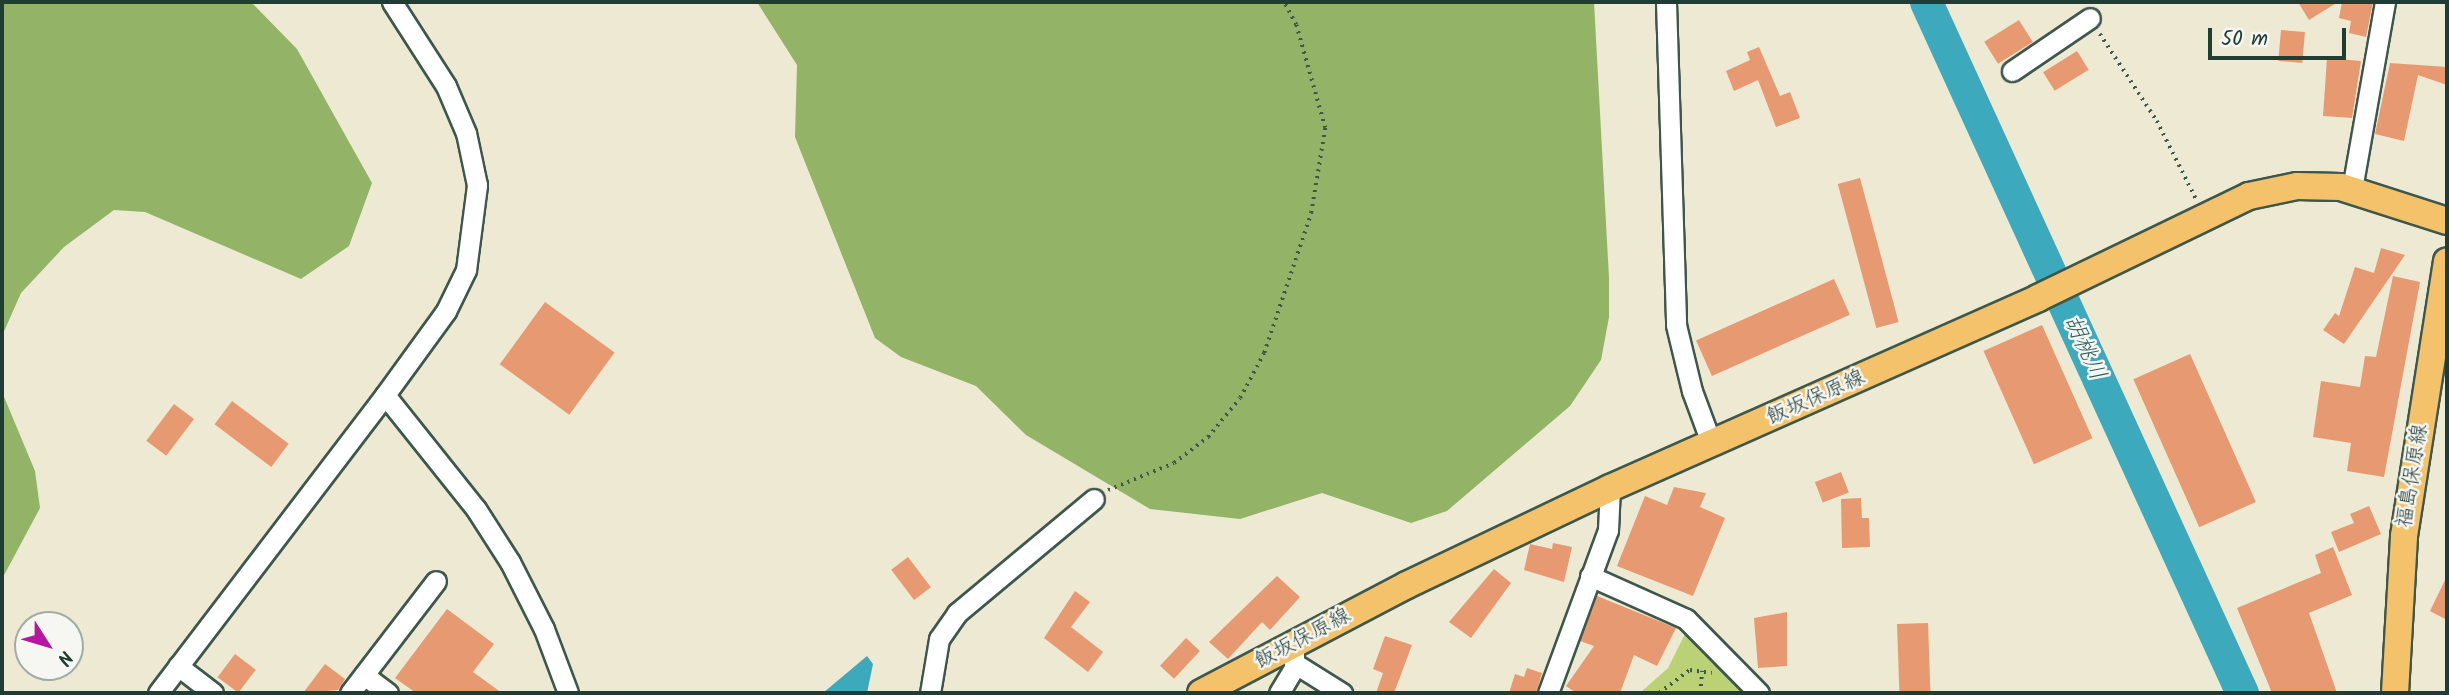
<!DOCTYPE html>
<html>
<head>
<meta charset="utf-8">
<style>
  body { margin:0 }
  #map { position:relative; width:2449px; height:695px; overflow:hidden; background:#eee9d3; font-family:Kalam,"Klee One",sans-serif }
  div>[style] { position:absolute }
  .green>* { inset:0; background:#bad176 }
  .forest>* { inset:0; background:#93b367 }
  .water>* { inset:0; background:#3da9bc }
  .river>* { height:33px; margin:-16.5px; padding:0 16.5px; transform-origin:16.5px; border-radius:16.5px; background:#3da9bc }
  .building>* { inset:0; background:#e79971; transform-origin:0 0 }
  .path>* { height:3.5px; margin-top:-1.75px; transform-origin:0; background:repeating-linear-gradient(90deg,#3e574c 0 2px,transparent 0 7px) }
  .roads { filter:drop-shadow(2px 0 #3e574c) drop-shadow(-2px 0 #3e574c) drop-shadow(0 2px #3e574c) drop-shadow(0 -2px #3e574c) }
  .minor>* { height:19px; margin:-9.5px; padding:0 9.5px; transform-origin:9.5px; border-radius:9.5px; background:#fff }
  .major>* { height:26px; margin:-13px; padding:0 13px; transform-origin:13px; border-radius:13px; background:#f3c26a }
  span { translate:-50% -50%; white-space:nowrap; text-align:center; line-height:1.15; -webkit-text-stroke:5px #f6f6f2; paint-order:stroke }
  .street-label { font-size:21px; color:#1f3d34 }
  .water-label { font-size:23px; color:#285d5d; font-style:italic }
  .frame { position:absolute; inset:0; border:4px solid #1f3d34; pointer-events:none }
  .north { position:absolute; left:14px; top:611px; width:70px; height:70px; box-sizing:border-box; background:#f6f6f2; border:2px solid #a0aca6; border-radius:50%; rotate:127deg; font-size:19px; font-weight:700; line-height:28px; text-align:center; color:#1f3d34 }
  .north::after { content:''; display:block; margin:auto; width:24px; height:32px; background:#b5179e; clip-path:polygon(50% 0,100% 100%,50% 72%,0 100%) }
  .scale { position:absolute; left:2208px; top:28px; width:138px; height:32px; box-sizing:border-box; border:4px solid #1f3d34; border-top:0; padding-left:9px; font-size:21px; line-height:24px; white-space:nowrap; color:#1f3d34; -webkit-text-stroke:5px #f6f6f2; paint-order:stroke }
</style>
</head>
<body>
<div id="map">
  <div class="green">
    <i style="clip-path:polygon(1686px 632px,1748px 693px,1640px 693px,1668px 668px)"></i>
  </div>
  <div class="forest">
    <i style="clip-path:polygon(2px 2px,251px 2px,297px 49px,372px 183px,349px 246px,301px 279px,145px 212px,114px 210px,64px 247px,21px 293px,2px 336px)"></i>
    <i style="clip-path:polygon(757px 2px,1594px 2px,1609px 278px,1609px 317px,1601px 360px,1570px 406px,1447px 511px,1411px 523px,1322px 493px,1240px 519px,1150px 509px,1026px 435px,976px 386px,901px 357px,875px 338px,795px 137px,797px 65px)"></i>
    <i style="clip-path:polygon(2px 392px,35px 471px,40px 508px,2px 579px)"></i>
  </div>
  <div class="water">
    <i style="clip-path:polygon(867px 656px,873px 664px,867px 693px,823px 693px)"></i>
  </div>
  <div class="river">
    <i style="left:1926px;top:2px;width:760px;rotate:65.42deg"></i>
  </div>
  <div class="building">
    <i style="clip-path:polygon(2298px 2px,2338px 2px,2309px 20px)"></i>
    <i style="clip-path:polygon(2342px 2px,2373px 2px,2366px 37px,2349px 33px,2351px 21px,2339px 18px)"></i>
    <i style="left:2019px;top:20px;width:26px;height:41px;rotate:58deg"></i>
    <i style="left:2281px;top:30px;width:24px;height:31px;rotate:5deg"></i>
    <i style="clip-path:polygon(1759px 47px,1780px 96px,1790px 92px,1800px 118px,1776px 127px,1758px 80px,1734px 91px,1726px 71px,1750px 60px,1747px 52px)"></i>
    <i style="left:2077px;top:51px;width:22px;height:40px;rotate:58deg"></i>
    <i style="clip-path:polygon(2327px 58px,2361px 61px,2352px 118px,2323px 116px)"></i>
    <i style="clip-path:polygon(2390px 63px,2447px 67px,2447px 85px,2418px 75px,2404px 141px,2375px 134px)"></i>
    <i style="left:1860px;top:178px;width:149px;height:23px;rotate:75deg"></i>
    <i style="clip-path:polygon(2381px 248px,2405px 255px,2344px 344px,2323px 330px,2335px 313px,2339px 316px,2355px 267px,2374px 273px)"></i>
    <i style="clip-path:polygon(2393px 276px,2420px 282px,2384px 477px,2347px 471px,2351px 443px,2313px 437px,2321px 381px,2360px 387px,2365px 356px,2376px 357px)"></i>
    <i style="left:1834px;top:279px;width:39px;height:151px;rotate:66deg"></i>
    <i style="left:545px;top:302px;width:86px;height:77px;rotate:36deg"></i>
    <i style="left:2042px;top:325px;width:124px;height:64px;rotate:66deg"></i>
    <i style="left:2190px;top:354px;width:162px;height:62px;rotate:66deg"></i>
    <i style="left:232px;top:401px;width:71px;height:29px;rotate:37deg"></i>
    <i style="left:174px;top:404px;width:25px;height:46px;rotate:37deg"></i>
    <i style="left:1841px;top:472px;width:22px;height:28px;rotate:69deg"></i>
    <i style="clip-path:polygon(1674px 487px,1706px 493px,1700px 507px,1725px 518px,1693px 596px,1617px 566px,1645px 496px,1667px 505px)"></i>
    <i style="clip-path:polygon(1861px 498px,1862px 518px,1869px 518px,1870px 547px,1842px 548px,1841px 499px)"></i>
    <i style="clip-path:polygon(2369px 506px,2381px 534px,2339px 552px,2331px 532px,2354px 523px,2350px 514px)"></i>
    <i style="clip-path:polygon(1553px 543px,1572px 547px,1564px 582px,1524px 570px,1530px 544px,1552px 549px)"></i>
    <i style="clip-path:polygon(2333px 547px,2352px 595px,2309px 613px,2337px 693px,2272px 693px,2237px 608px,2321px 573px,2315px 555px)"></i>
    <i style="left:908px;top:557px;width:38px;height:21px;rotate:53deg"></i>
    <i style="clip-path:polygon(1494px 569px,1511px 583px,1471px 638px,1449px 622px)"></i>
    <i style="clip-path:polygon(1277px 576px,1300px 597px,1270px 630px,1262px 622px,1228px 659px,1209px 642px)"></i>
    <i style="clip-path:polygon(2447px 576px,2447px 620px,2430px 611px)"></i>
    <i style="clip-path:polygon(1075px 591px,1090px 602px,1071px 627px,1103px 652px,1088px 672px,1044px 638px)"></i>
    <i style="clip-path:polygon(1597px 596px,1676px 628px,1657px 666px,1634px 655px,1620px 693px,1576px 693px,1566px 686px,1594px 646px,1580px 641px)"></i>
    <i style="clip-path:polygon(447px 609px,494px 644px,473px 672px,502px 693px,416px 693px,395px 678px)"></i>
    <i style="clip-path:polygon(1787px 612px,1787px 666px,1758px 668px,1754px 618px)"></i>
    <i style="left:1928px;top:623px;width:70px;height:31px;rotate:88deg"></i>
    <i style="clip-path:polygon(1385px 636px,1412px 645px,1394px 693px,1376px 693px,1383px 673px,1373px 669px)"></i>
    <i style="left:1186px;top:638px;width:19px;height:38px;rotate:43deg"></i>
    <i style="left:235px;top:654px;width:26px;height:29px;rotate:37deg"></i>
    <i style="clip-path:polygon(325px 664px,345px 679px,338px 690px,303px 693px)"></i>
    <i style="clip-path:polygon(1527px 668px,1542px 673px,1536px 693px,1509px 693px,1515px 674px,1524px 677px)"></i>
  </div>
  <div class="path">
    <i style="left:2100px;top:34px;width:104px;rotate:56.8deg"></i>
    <i style="left:2157px;top:121px;width:87px;rotate:63.4deg"></i>
    <i style="left:1108px;top:490px;width:71px;rotate:-22.2deg"></i>
    <i style="left:1174px;top:463px;width:43px;rotate:-37.4deg"></i>
    <i style="left:1208px;top:437px;width:50px;rotate:-50.6deg"></i>
    <i style="left:1240px;top:398px;width:51px;rotate:-61.9deg"></i>
    <i style="left:1264px;top:353px;width:148px;rotate:-71.4deg"></i>
    <i style="left:1311px;top:213px;width:86px;rotate:-80.6deg"></i>
    <i style="left:1325px;top:128px;width:107px;rotate:-105.7deg"></i>
    <i style="left:1296px;top:25px;width:26px;rotate:-118deg"></i>
    <i style="left:1659px;top:693px;width:39px;rotate:-37deg"></i>
    <i style="left:1690px;top:670px;width:22px;rotate:8deg"></i>
    <i style="left:1700px;top:693px;width:22px;rotate:-85deg"></i>
  </div>
  <div class="roads">
    <div class="minor">
      <i style="left:1666px;top:2px;width:323px;rotate:88.2deg"></i>
      <i style="left:1676px;top:325px;width:68px;rotate:76.4deg"></i>
      <i style="left:1692px;top:391px;width:58px;rotate:69.7deg"></i>
      <i style="left:2012px;top:71px;width:94px;rotate:-34.2deg"></i>
      <i style="left:2352px;top:189px;width:190px;rotate:-80deg"></i>
      <i style="left:385px;top:395px;width:146px;rotate:51.4deg"></i>
      <i style="left:476px;top:509px;width:63px;rotate:57.3deg"></i>
      <i style="left:510px;top:562px;width:75px;rotate:63.1deg"></i>
      <i style="left:544px;top:629px;width:68px;rotate:69.4deg"></i>
      <i style="left:1590px;top:576px;width:105px;rotate:24.1deg"></i>
      <i style="left:1686px;top:619px;width:104px;rotate:45.4deg"></i>
      <i style="left:1294px;top:663px;width:57px;rotate:32deg"></i>
      <i style="left:178px;top:666px;width:44px;rotate:37.6deg"></i>
      <i style="left:364px;top:675px;width:30px;rotate:37deg"></i>
      <i style="left:158px;top:693px;width:375px;rotate:-52.7deg"></i>
      <i style="left:385px;top:395px;width:104px;rotate:-54deg"></i>
      <i style="left:446px;top:311px;width:46px;rotate:-64deg"></i>
      <i style="left:466px;top:270px;width:86px;rotate:-82.6deg"></i>
      <i style="left:477px;top:185px;width:53px;rotate:-101.9deg"></i>
      <i style="left:466px;top:133px;width:51px;rotate:-113.1deg"></i>
      <i style="left:446px;top:86px;width:100px;rotate:-122.7deg"></i>
      <i style="left:350px;top:693px;width:141px;rotate:-52.5deg"></i>
      <i style="left:930px;top:693px;width:55px;rotate:-80.5deg"></i>
      <i style="left:939px;top:639px;width:32px;rotate:-55deg"></i>
      <i style="left:957px;top:613px;width:178px;rotate:-39.8deg"></i>
      <i style="left:1279px;top:693px;width:29px;rotate:-59deg"></i>
      <i style="left:1294px;top:668px;width:15px;rotate:-90deg"></i>
      <i style="left:1548px;top:693px;width:174px;rotate:-69.8deg"></i>
      <i style="left:1608px;top:530px;width:42px;rotate:-87.3deg"></i>
    </div>
    <div class="major">
      <i style="left:1201px;top:693px;width:233px;rotate:-27.7deg"></i>
      <i style="left:1407px;top:585px;width:225px;rotate:-25.5deg"></i>
      <i style="left:1610px;top:488px;width:468px;rotate:-23.9deg"></i>
      <i style="left:2038px;top:298px;width:234px;rotate:-25.8deg"></i>
      <i style="left:2249px;top:196px;width:49px;rotate:-11.8deg"></i>
      <i style="left:2297px;top:186px;width:44px;rotate:1.3deg"></i>
      <i style="left:2341px;top:187px;width:111px;rotate:17.8deg"></i>
      <i style="left:2395px;top:693px;width:157px;rotate:-86.7deg"></i>
      <i style="left:2404px;top:536px;width:278px;rotate:-81.1deg"></i>
    </div>
  </div>
  <div class="street-label">
    <span style="left:1816px;top:398px;rotate:-24deg">飯坂保原線</span>
    <span style="left:2413px;top:476px;rotate:-81deg">福島保原線</span>
    <span style="left:1303px;top:639px;rotate:-28deg">飯坂保原線</span>
  </div>
  <div class="water-label">
    <span style="left:2084px;top:348px;rotate:65deg">胡桃川</span>
  </div>
  <div class="frame"></div>
  <div class="north">N</div>
  <div class="scale">50 m</div>
</div>
</body>
</html>
